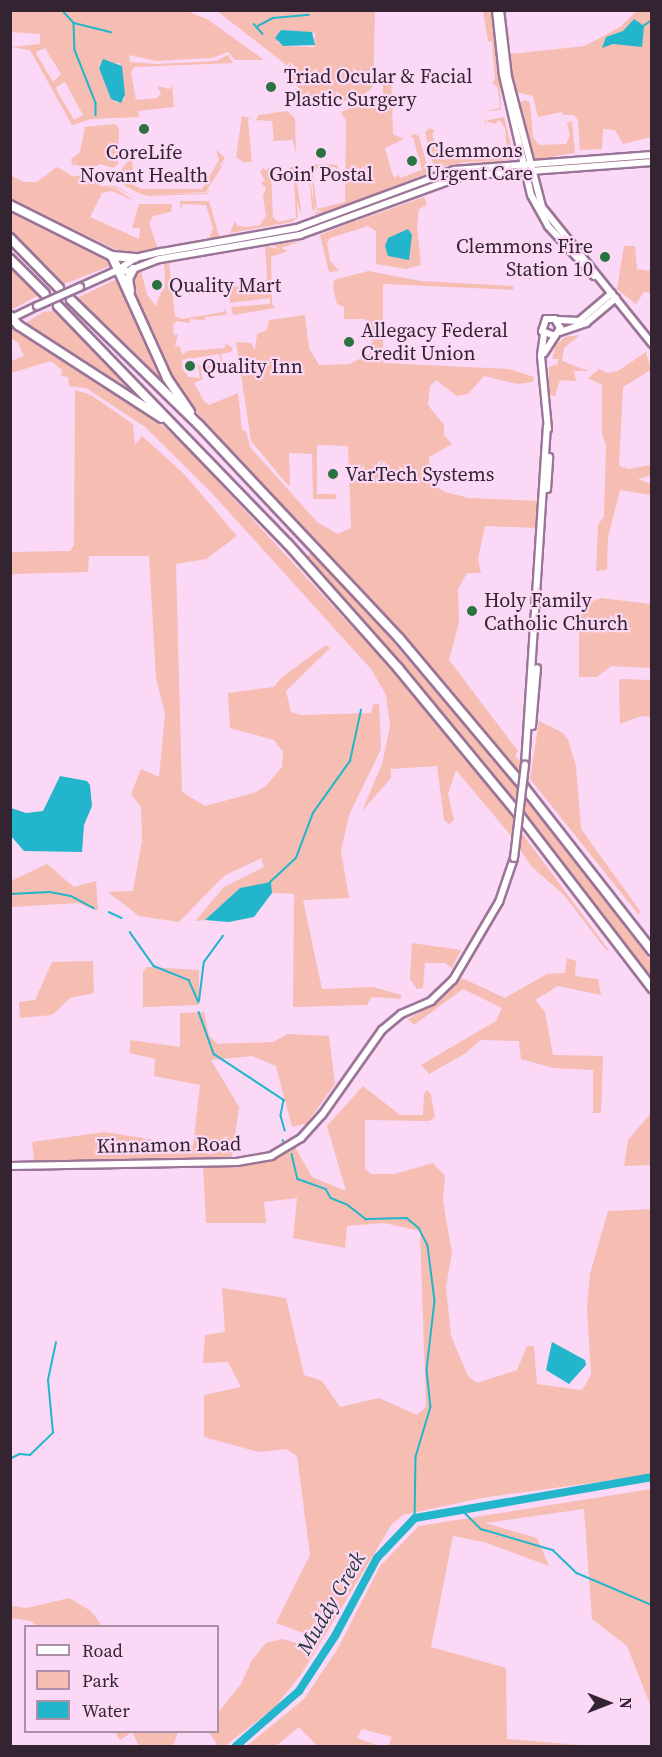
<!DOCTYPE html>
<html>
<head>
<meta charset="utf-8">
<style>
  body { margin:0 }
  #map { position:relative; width:662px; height:1757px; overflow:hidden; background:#fad8f6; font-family:"Source Serif 4",serif }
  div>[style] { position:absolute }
  .green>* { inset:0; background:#f6bdb2 }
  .water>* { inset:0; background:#22b5cb }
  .stream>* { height:1.5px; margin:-0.75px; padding:0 0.75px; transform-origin:0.75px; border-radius:0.75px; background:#22b5cb }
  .river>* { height:8px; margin:-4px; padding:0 4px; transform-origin:4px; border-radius:4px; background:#22b5cb }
  .roads { filter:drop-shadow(2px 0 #9b7597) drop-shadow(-2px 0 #9b7597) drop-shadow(0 2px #9b7597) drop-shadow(0 -2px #9b7597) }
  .secondary>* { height:6px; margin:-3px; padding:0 3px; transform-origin:3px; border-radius:3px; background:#fff }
  .primary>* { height:6px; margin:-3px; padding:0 3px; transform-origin:3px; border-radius:3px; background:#fff }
  .motorway>* { height:8px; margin:-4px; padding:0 4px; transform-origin:4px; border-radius:4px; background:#fff }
  .bridges { filter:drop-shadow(2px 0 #9b7597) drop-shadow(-2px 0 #9b7597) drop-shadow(0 2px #9b7597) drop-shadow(0 -2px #9b7597) }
  .secondary-bridge>* { height:6px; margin:-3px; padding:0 3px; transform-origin:3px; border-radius:3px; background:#fff }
  .primary-bridge>* { height:6px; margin:-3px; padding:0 3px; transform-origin:3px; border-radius:3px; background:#fff }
  .dots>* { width:16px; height:16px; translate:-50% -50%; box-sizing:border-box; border:3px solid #fad8f6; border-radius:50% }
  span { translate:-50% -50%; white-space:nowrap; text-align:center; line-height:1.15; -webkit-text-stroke:4.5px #fad8f6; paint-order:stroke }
  .poi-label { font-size:20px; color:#342432 }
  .left { translate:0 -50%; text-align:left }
  .right { translate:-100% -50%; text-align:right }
  .street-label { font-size:20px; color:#342432 }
  .water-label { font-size:21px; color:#22393d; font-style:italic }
  .frame { position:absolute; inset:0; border:12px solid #342432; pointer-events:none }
  .legend { position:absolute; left:24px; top:1625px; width:195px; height:108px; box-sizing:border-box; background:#fad8f6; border:2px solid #ab90a8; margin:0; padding:8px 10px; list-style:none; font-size:18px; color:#342432 }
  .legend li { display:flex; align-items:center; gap:12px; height:30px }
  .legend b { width:30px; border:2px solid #ab90a8 }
  .north { position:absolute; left:578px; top:1673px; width:60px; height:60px; -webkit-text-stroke:4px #fad8f6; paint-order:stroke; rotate:90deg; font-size:16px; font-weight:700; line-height:24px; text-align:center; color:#342432 }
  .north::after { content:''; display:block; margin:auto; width:21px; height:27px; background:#342432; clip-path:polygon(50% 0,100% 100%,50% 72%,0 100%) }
</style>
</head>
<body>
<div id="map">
  <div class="green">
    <i style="clip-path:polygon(evenodd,11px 11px,187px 11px,207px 19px,264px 60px,235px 60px,228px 52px,212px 58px,156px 61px,129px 55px,130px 62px,156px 64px,216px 61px,228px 55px,233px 63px,134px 67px,131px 73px,136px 100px,157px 98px,161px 94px,157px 86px,170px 89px,172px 85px,174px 107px,138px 111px,139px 117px,91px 119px,72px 125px,30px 50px,11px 47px,40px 44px,40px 34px,11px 32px,11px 11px,45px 48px,61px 74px,53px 82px,37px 55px,36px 52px,45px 48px,11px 11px,120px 63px,125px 99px,116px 103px,98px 65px,120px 63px,11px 11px,65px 82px,83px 115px,74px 120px,57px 91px,56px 87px,65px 82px)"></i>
    <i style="clip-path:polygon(evenodd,217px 11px,375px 11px,373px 87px,357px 100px,343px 101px,339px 96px,333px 102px,307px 103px,284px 63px,217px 11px,281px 30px,315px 33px,314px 47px,283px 46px,277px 42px,281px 30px)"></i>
    <i style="clip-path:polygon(483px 11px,493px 11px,498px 67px,494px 11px,505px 105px,500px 86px,501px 110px,486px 111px,500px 108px,498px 88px,492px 83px,495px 80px,492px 42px,488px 41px)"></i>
    <i style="clip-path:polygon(502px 11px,506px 11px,510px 54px,585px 46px,620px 27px,637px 11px,651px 11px,651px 137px,623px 144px,615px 130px,603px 129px,602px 149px,580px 150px,578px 120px,574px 115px,563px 115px,562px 112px,538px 117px,533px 96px,516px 92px,508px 65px)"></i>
    <i style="clip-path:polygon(391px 73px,393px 134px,404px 139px,385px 148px,393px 176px,396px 178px,398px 174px,400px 178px,422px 170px,413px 137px,410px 137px,414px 134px,419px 136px,428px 169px,425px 174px,354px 202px,425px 175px,427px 173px,427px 176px,360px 202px,324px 213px,316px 214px,312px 208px,308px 165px,315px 212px,323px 212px,317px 210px,314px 205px,311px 164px,338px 165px,337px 170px,335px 167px,312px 168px,317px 209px,345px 202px,346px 121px,341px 112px,373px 100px,383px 104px,383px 74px)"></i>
    <i style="clip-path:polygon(526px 100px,530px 103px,533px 137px,539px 145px,566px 144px,570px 135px,567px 123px,572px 121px,575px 153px,550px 157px,572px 157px,536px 160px,531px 157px,520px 102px)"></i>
    <i style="clip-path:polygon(287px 111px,295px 118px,296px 155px,293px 140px,270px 141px,274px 139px,272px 121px,256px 120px,259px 115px)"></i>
    <i style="clip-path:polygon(242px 116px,252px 119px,248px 119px,252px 162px,243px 162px,236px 157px)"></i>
    <i style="clip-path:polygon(504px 117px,513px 153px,504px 160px,512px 157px,511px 160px,439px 170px,457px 164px,503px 160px,465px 162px,434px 168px,425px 132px,430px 128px,435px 131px,432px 134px,441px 160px,473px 155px,474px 158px,483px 154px,501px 156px,507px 152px,505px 128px,499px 120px,495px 124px,486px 121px,486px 125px,484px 121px)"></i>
    <i style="clip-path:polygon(115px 124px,119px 128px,118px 164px,113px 168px,100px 164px,90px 170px,76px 165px,75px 160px,75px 166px,72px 164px,71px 159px,80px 152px,85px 127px)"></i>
    <i style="clip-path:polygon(216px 150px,225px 158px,216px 170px,225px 161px,206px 192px,149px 195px,206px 193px,210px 190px,207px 194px,148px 196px,138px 193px,119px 182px,117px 179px,121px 181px,117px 173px,132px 158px,133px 173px,127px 171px,123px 179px,141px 189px,202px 189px,219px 160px)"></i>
    <i style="clip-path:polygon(294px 166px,302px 215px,297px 202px,298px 217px,292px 222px,230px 233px,235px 221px,237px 226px,247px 227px,260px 225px,266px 216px,263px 196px,266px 188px,261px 183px,265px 181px,260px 172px,263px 168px,267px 171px,267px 167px,271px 171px,273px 218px,279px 222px,296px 218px,294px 180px,289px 168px)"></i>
    <i style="clip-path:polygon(57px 167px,72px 176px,92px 176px,100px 186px,116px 186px,134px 197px,115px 187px,102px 188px,115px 188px,134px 201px,112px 191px,102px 193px,90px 217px,139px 239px,140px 228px,132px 228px,139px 204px,172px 204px,171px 212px,153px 216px,149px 223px,158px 249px,125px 254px,11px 199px,10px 175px,23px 182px,37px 182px)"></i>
    <i style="clip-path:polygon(424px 197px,427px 205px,419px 209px,417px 226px,421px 265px,406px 269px,376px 264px,376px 231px,368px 226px,330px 238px,327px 243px,330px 261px,339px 271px,329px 272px,320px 235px,352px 222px,356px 221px,359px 227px,357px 221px)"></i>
    <i style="clip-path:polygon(180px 201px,209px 201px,220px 239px,209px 239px,213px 228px,206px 205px,183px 204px,181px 209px)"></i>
    <i style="clip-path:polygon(10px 210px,100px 254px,110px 261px,110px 266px,64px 284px,11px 231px)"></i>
    <i style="clip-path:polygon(302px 241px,281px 248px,288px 251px,271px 257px,272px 304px,275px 308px,233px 315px,231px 307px,270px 304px,270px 298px,230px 303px,228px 287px,258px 285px,267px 279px,265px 246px,279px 249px,273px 245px)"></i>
    <i style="clip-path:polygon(624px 246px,635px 246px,637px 269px,651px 271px,651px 293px,644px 292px,636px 304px,617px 289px)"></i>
    <i style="clip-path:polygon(172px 261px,169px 264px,175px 316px,182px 319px,223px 312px,225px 309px,227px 315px,205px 317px,205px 320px,190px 319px,190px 323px,177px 321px,173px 325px,174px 335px,178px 334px,175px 346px,180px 347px,182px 355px,187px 351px,224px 348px,226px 344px,233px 348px,231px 352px,221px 354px,224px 371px,219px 354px,181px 360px,188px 377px,200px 378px,198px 365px,220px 367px,218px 372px,212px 367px,201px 372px,203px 379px,194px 383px,204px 401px,209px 405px,238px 393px,242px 430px,246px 431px,250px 447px,317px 522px,338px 534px,351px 528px,348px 446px,317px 445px,317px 494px,335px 494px,337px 499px,313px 499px,312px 454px,289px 453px,290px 486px,286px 483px,251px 441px,236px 342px,251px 343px,255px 350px,257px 334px,267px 330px,269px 320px,305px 315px,309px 348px,319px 365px,349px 364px,370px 354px,373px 334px,365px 319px,344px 319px,344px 307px,337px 304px,333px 288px,334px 280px,368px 271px,421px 281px,513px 286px,513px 290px,383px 284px,383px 363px,509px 369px,534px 377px,533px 382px,517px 384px,484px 376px,468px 394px,457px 396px,436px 380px,430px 386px,428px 405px,444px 425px,444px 435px,452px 444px,429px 457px,430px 483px,445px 492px,469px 498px,540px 501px,538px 528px,485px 526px,478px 559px,481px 573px,467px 573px,458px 589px,459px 622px,449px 660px,518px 751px,515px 756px,523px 764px,522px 775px,377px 606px,245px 467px,181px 394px,131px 289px,131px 277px,141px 271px,147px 295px,156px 306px,165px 280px,164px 262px)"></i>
    <i style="clip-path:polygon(10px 267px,39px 295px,13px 309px,10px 308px)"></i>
    <i style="clip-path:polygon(115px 280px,122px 289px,166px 385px,77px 298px)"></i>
    <i style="clip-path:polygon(54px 311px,130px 387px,129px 388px,24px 324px,43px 312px)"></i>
    <i style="clip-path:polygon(10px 329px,19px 330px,138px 403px,187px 448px,401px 680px,516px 818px,512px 837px,456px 770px,448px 794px,454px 820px,449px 824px,444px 820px,437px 766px,391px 769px,391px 778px,362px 811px,382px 764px,390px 726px,386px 695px,371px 669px,210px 491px,145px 427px,86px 388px,69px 386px,68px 377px,61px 376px,62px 370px,51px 361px,11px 373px,11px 361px,24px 356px,18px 343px,11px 338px)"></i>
    <i style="clip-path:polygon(580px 335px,564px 348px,562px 361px,589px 371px,574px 371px,576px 381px,560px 380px,555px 396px,548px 395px,549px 367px,558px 364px,558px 359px,552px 359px,556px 345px,565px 337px)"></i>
    <i style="clip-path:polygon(646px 352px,651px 370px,623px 387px,619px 466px,629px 469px,651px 465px,651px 475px,638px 479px,651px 484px,651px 495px,620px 490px,608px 537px,607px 570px,596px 571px,598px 525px,604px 516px,606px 446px,602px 433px,602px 385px,588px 378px,599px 369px,608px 373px,618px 371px)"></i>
    <i style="clip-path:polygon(75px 390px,91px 395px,133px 424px,135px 445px,142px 436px,184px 474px,237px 536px,206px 559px,176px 564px,182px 792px,205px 806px,254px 793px,266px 786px,282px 767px,283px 752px,274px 740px,230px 728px,228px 693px,274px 687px,281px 678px,326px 645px,330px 648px,286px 691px,291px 712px,301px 715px,371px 713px,373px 705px,379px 703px,381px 749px,349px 815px,341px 851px,349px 898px,303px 900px,322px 989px,373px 987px,401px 995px,401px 999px,372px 997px,367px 1005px,293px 1007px,294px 894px,272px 893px,271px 883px,240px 888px,205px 920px,195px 921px,224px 887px,264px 867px,261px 858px,224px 876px,179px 922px,139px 916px,108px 892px,133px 891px,142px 840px,141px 807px,131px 794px,141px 769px,159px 777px,165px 714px,156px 678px,149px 556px,89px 556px,88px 572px,11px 574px,11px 552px,70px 551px,74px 545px)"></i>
    <i style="clip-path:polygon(311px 553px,387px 635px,528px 800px,651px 961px,651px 978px,507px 791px,307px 556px)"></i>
    <i style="clip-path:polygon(600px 598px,651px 604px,651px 668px,611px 666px,597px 677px,579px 677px,579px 607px)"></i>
    <i style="clip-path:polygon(619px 679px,651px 680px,651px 717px,641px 716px,620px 724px)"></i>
    <i style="clip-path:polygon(539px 721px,563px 733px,568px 740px,576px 766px,581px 829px,640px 911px,639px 915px,530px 779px)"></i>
    <i style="clip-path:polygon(521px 832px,608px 949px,607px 951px,564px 895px,531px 866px,519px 848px)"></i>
    <i style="clip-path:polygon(47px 864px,74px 887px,96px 881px,98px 911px,78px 903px,11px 907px,11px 881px)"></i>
    <i style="clip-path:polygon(412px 943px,461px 950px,452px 968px,445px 963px,425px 963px,423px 988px,417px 989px,410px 979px)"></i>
    <i style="clip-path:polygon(567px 958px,576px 961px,575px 976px,598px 979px,601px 995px,558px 986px,535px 1000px,545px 1012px,553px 1055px,603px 1056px,601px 1113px,593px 1113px,593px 1070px,553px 1068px,521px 1059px,519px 1041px,480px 1040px,466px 1053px,429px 1074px,421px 1065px,496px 1021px,502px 1008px,463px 989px,414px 1025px,408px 1019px,429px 1007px,462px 978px,505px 998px,547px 974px,565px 973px)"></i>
    <i style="clip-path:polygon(93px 961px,94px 993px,70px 998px,52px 1015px,20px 1018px,19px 1002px,35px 1000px,52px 962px)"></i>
    <i style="clip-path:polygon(147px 967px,199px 970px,199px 1005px,143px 1007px,143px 971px)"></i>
    <i style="clip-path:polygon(204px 1012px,209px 1036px,218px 1044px,273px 1042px,288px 1034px,329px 1036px,335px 1084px,307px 1123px,292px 1127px,276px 1066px,252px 1056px,211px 1060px,239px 1107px,232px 1157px,34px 1161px,32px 1142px,105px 1132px,193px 1146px,200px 1085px,154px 1076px,155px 1059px,130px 1053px,130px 1040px,180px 1047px,180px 1013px)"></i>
    <i style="clip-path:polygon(363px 1086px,400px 1115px,423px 1115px,424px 1094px,427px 1090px,431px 1095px,435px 1117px,429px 1121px,365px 1120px,365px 1169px,371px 1174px,395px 1174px,433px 1163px,445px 1176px,443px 1201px,452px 1253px,446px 1287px,451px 1336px,468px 1376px,477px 1383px,517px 1370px,527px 1346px,534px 1346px,537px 1384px,581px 1390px,585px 1386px,591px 1375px,587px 1308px,590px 1274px,608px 1211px,652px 1209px,651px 1475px,481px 1498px,403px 1515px,392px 1524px,302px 1673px,275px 1707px,225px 1746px,218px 1746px,209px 1732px,218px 1732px,218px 1713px,241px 1684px,252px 1660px,266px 1643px,283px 1639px,310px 1647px,311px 1636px,276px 1623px,310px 1555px,297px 1456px,286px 1449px,259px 1452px,204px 1437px,204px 1395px,241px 1387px,228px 1362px,203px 1363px,205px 1335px,225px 1332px,222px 1288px,286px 1298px,304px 1375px,322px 1381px,340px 1407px,379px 1398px,417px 1415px,426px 1407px,420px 1231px,384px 1223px,347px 1226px,345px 1248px,293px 1238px,297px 1198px,264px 1202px,266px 1223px,206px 1223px,203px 1164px,240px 1165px,274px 1160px,295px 1147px,312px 1177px,346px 1191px,327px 1126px)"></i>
    <i style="clip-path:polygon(651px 1113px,651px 1165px,624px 1166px,628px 1140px)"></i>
    <i style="clip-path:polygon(651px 1489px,651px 1707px,627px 1646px,592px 1619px,584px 1509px,485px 1523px,537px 1538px,549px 1566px,484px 1542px,453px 1536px,431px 1647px,506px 1668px,507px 1739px,592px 1746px,388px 1746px,392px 1737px,362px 1729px,357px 1738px,379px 1746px,317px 1746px,299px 1727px,276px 1746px,247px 1746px,304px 1699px,337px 1650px,380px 1566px,419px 1526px)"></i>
    <i style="clip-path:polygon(69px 1598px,91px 1611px,102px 1626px,36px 1626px,31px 1621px,11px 1618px,11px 1606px,27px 1608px)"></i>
    <i style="clip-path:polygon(115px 1732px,178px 1732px,173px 1746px,139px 1746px,132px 1732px,120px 1740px)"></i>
  </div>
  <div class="water">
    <i style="clip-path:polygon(634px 19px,644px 26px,642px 47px,613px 44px,602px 48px,606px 37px,623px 31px)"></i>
    <i style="clip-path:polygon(281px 30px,312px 32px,315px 45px,283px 46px,275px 38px)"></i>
    <i style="clip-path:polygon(103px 59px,122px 66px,125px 95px,121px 103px,111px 99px,99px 68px)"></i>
    <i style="clip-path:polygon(408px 229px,412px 235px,409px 260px,388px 256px,385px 246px,388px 238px)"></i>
    <i style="clip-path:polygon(60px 776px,87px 781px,90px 785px,92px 806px,84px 825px,82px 852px,24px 851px,11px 836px,11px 808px,26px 813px,43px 811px)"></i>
    <i style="clip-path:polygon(271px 882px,272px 893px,254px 917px,229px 922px,205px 920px,240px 888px)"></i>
    <i style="clip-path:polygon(552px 1342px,585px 1360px,586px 1365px,569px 1384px,546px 1370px)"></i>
  </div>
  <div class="stream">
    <i style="left:62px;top:10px;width:18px;rotate:47deg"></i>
    <i style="left:74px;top:23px;width:38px;rotate:14deg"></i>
    <i style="left:74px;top:23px;width:27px;rotate:88deg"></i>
    <i style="left:75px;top:50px;width:57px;rotate:68.4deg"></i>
    <i style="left:96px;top:103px;width:12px;rotate:90deg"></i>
    <i style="left:254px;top:24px;width:13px;rotate:48deg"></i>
    <i style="left:258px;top:26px;width:17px;rotate:-28deg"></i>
    <i style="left:273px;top:18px;width:36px;rotate:-5deg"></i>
    <i style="left:642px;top:27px;width:12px;rotate:-35deg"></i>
    <i style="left:268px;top:884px;width:38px;rotate:-43deg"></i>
    <i style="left:296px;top:858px;width:48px;rotate:-69.3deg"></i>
    <i style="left:313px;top:813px;width:64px;rotate:-54.6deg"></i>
    <i style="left:350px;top:761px;width:52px;rotate:-77.8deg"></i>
    <i style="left:10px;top:894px;width:40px;rotate:-2.9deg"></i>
    <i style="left:50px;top:892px;width:21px;rotate:11deg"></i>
    <i style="left:71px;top:896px;width:26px;rotate:28deg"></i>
    <i style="left:109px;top:912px;width:14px;rotate:25deg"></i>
    <i style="left:130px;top:932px;width:42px;rotate:54.8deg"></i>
    <i style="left:154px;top:966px;width:38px;rotate:22deg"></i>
    <i style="left:189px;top:980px;width:24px;rotate:66deg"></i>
    <i style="left:199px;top:1001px;width:39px;rotate:-83deg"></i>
    <i style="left:204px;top:962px;width:32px;rotate:-54deg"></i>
    <i style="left:199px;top:1012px;width:45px;rotate:70.3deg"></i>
    <i style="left:214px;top:1054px;width:84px;rotate:33.3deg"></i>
    <i style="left:284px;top:1100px;width:16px;rotate:101deg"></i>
    <i style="left:281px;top:1116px;width:15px;rotate:74deg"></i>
    <i style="left:283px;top:1140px;width:2px;rotate:63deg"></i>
    <i style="left:292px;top:1154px;width:26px;rotate:77deg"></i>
    <i style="left:298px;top:1179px;width:30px;rotate:20deg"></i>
    <i style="left:326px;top:1189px;width:10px;rotate:61deg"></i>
    <i style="left:331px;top:1198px;width:18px;rotate:22deg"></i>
    <i style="left:348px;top:1205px;width:23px;rotate:38deg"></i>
    <i style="left:366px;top:1219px;width:41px;rotate:-1.4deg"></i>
    <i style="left:407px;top:1218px;width:16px;rotate:40deg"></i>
    <i style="left:419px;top:1228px;width:20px;rotate:63deg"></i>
    <i style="left:428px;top:1246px;width:55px;rotate:82.7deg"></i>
    <i style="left:435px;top:1301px;width:69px;rotate:96.6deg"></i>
    <i style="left:427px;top:1370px;width:37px;rotate:84deg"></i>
    <i style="left:431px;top:1407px;width:52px;rotate:106.7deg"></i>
    <i style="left:416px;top:1457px;width:61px;rotate:90.9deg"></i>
    <i style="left:10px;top:1459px;width:11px;rotate:-27deg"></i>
    <i style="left:20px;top:1454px;width:10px;rotate:6deg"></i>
    <i style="left:30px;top:1455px;width:32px;rotate:-44deg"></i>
    <i style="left:53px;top:1433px;width:53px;rotate:-95.4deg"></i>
    <i style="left:48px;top:1380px;width:38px;rotate:-78deg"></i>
    <i style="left:460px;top:1508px;width:30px;rotate:45deg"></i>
    <i style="left:481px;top:1529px;width:75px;rotate:16.3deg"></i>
    <i style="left:553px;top:1550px;width:33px;rotate:44deg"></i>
    <i style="left:577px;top:1573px;width:82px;rotate:23.1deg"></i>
  </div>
  <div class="river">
    <i style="left:236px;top:1746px;width:84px;rotate:-41.1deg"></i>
    <i style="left:299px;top:1691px;width:66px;rotate:-56.8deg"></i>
    <i style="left:335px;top:1636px;width:89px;rotate:-61.7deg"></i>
    <i style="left:377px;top:1558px;width:55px;rotate:-46.5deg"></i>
    <i style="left:415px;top:1518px;width:241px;rotate:-9.8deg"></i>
  </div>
  <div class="roads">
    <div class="secondary">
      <i style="left:496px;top:10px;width:65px;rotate:83.9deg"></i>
      <i style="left:503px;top:75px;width:123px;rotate:76.9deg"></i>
      <i style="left:531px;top:195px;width:35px;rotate:61deg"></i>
      <i style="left:548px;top:226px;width:68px;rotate:47.4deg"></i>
      <i style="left:500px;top:10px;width:67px;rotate:83.2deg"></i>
      <i style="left:508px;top:77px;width:134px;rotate:75.3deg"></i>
      <i style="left:542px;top:207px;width:176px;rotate:51.2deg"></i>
      <i style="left:558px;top:320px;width:21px;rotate:3deg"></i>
      <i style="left:579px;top:321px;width:43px;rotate:-40.3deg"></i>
      <i style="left:560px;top:332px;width:28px;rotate:-19deg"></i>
      <i style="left:586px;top:323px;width:39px;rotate:-40deg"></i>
      <i style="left:544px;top:334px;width:22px;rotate:98deg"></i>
      <i style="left:541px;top:356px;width:73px;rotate:84.5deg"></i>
      <i style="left:544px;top:353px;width:30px;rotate:-57deg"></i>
      <i style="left:560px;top:328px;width:10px;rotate:-119deg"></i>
      <i style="left:555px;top:319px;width:9px;rotate:180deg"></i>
      <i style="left:546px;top:319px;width:13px;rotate:108deg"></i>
      <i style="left:542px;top:331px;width:14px;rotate:21deg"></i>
      <i style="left:547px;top:489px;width:32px;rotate:-86deg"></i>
      <i style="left:532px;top:726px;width:58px;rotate:-85.1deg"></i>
      <i style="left:525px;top:765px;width:339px;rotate:-86.3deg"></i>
      <i style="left:10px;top:1166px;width:227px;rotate:-1deg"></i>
      <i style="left:237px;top:1162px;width:35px;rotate:-10deg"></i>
      <i style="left:271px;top:1156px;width:35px;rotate:-31deg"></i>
      <i style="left:301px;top:1138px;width:31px;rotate:-48deg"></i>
      <i style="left:322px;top:1115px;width:104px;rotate:-54.8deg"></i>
      <i style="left:382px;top:1030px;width:25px;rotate:-40deg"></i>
      <i style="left:401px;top:1014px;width:33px;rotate:-23deg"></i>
      <i style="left:431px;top:1001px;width:30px;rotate:-44deg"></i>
      <i style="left:453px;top:980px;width:91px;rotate:-59.5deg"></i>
      <i style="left:499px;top:902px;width:46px;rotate:-71.2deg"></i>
    </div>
    <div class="primary">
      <i style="left:118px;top:270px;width:21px;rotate:-35deg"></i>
      <i style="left:135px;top:258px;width:28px;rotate:-13deg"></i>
      <i style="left:162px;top:252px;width:137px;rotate:-10.1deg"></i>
      <i style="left:297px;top:228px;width:167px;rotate:-20.3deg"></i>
      <i style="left:454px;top:170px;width:199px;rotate:-4.3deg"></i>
      <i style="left:80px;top:287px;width:42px;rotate:-24.1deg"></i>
      <i style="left:118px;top:270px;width:10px;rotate:6deg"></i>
      <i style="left:128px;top:271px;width:34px;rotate:-21deg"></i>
      <i style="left:160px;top:259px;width:142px;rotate:-9.7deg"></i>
      <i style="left:300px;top:235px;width:172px;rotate:-20deg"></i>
      <i style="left:462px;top:176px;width:191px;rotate:-4.2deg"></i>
      <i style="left:10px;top:319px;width:30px;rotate:-26deg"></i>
    </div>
    <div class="motorway">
      <i style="left:10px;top:205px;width:114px;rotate:26.6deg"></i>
      <i style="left:112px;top:256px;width:23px;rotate:5deg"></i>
      <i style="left:10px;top:238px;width:70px;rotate:45.6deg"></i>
      <i style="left:112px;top:256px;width:134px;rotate:65.7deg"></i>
      <i style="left:167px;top:378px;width:41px;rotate:55.9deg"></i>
      <i style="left:10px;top:259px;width:49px;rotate:45deg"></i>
      <i style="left:130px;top:291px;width:12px;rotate:-99deg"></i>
      <i style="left:128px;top:279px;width:11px;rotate:-63deg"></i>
      <i style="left:71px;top:300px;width:179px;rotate:44.3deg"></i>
      <i style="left:199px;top:425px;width:292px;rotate:46.8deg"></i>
      <i style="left:399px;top:638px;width:194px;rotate:50deg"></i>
      <i style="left:524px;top:787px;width:208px;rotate:52deg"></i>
      <i style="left:58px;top:306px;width:331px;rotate:46deg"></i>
      <i style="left:288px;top:544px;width:166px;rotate:48.4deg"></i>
      <i style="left:398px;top:668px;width:192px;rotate:50.5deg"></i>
      <i style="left:520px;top:816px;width:217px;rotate:52.5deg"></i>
      <i style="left:10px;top:316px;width:12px;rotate:48deg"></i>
      <i style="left:18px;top:325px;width:171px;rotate:32.9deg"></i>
    </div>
  </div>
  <div class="bridges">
    <div class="secondary-bridge">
      <i style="left:514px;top:858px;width:94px;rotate:-83.3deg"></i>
    </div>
    <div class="primary-bridge">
      <i style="left:37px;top:306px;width:47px;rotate:-23.8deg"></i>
    </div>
  </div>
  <div class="dots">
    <i style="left:271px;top:87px;background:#2a7341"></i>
    <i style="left:144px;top:129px;background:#2a7341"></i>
    <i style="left:321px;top:153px;background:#2a7341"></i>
    <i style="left:412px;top:161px;background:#2a7341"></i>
    <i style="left:605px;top:257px;background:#2a7341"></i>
    <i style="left:157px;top:285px;background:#2a7341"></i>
    <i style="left:349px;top:342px;background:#2a7341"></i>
    <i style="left:190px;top:366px;background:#2a7341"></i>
    <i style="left:333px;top:474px;background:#2a7341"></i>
    <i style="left:472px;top:611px;background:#2a7341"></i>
  </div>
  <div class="poi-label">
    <span class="left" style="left:284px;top:88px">Triad Ocular &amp; Facial<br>Plastic Surgery</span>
    <span class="left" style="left:426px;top:162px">Clemmons<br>Urgent Care</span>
    <span style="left:144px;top:164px">CoreLife<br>Novant Health</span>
    <span style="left:321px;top:174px">Goin' Postal</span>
    <span class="right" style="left:593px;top:258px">Clemmons Fire<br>Station 10</span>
    <span class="left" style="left:169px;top:285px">Quality Mart</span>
    <span class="left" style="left:361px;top:342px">Allegacy Federal<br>Credit Union</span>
    <span class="left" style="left:202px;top:366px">Quality Inn</span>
    <span class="left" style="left:345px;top:474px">VarTech Systems</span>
    <span class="left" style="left:484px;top:612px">Holy Family<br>Catholic Church</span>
  </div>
  <div class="street-label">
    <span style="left:169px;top:1145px;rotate:-1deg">Kinnamon Road</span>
  </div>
  <div class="water-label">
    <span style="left:331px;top:1603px;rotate:-60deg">Muddy Creek</span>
  </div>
  <div class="frame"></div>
  <ul class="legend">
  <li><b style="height:8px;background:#fff"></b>Road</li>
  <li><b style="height:16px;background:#f6bdb2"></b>Park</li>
  <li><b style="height:16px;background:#22b5cb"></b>Water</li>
  </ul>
  <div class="north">N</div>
</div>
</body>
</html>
